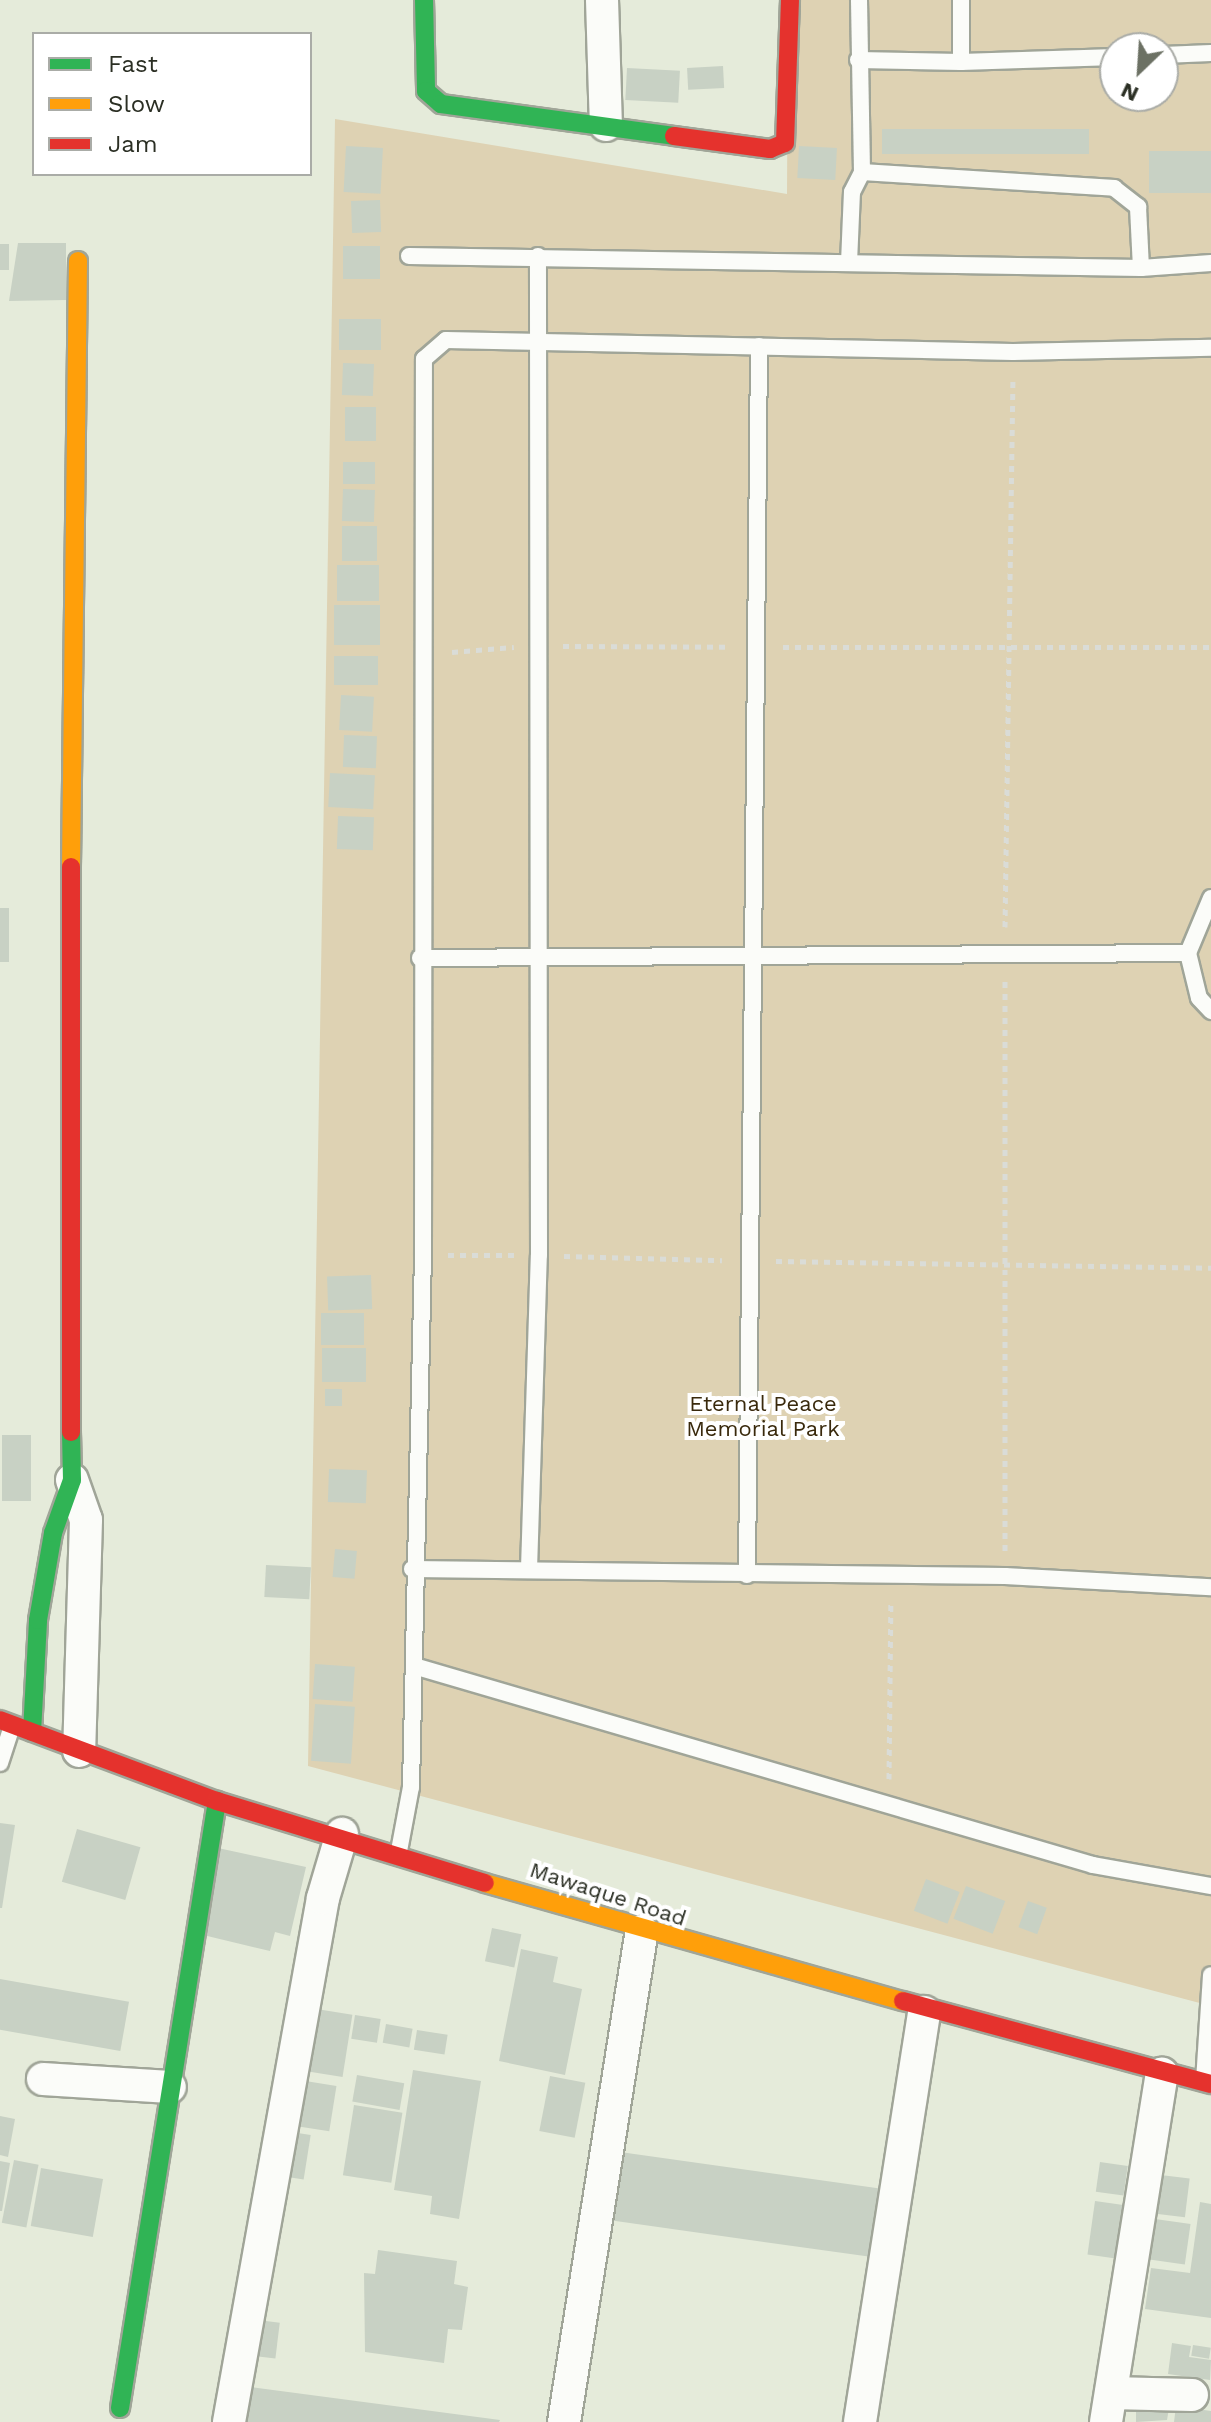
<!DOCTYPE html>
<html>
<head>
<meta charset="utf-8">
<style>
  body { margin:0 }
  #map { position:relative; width:1211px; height:2422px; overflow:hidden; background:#e5ebda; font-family:"Work Sans",sans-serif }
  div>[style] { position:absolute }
  .green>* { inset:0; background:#ded2b3 }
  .building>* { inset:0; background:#c8d1c4; transform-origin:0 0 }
  .path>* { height:5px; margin-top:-2.5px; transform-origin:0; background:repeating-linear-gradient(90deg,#dadcd7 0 6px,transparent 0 12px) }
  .roads { filter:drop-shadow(2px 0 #a0a598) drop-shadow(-2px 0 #a0a598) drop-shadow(0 2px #a0a598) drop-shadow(0 -2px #a0a598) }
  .lane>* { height:16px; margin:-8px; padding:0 8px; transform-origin:8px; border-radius:8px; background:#fbfcf9 }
  .street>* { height:32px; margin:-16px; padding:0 16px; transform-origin:16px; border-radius:16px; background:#fbfcf9 }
  .fast>* { height:18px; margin:-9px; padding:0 9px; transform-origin:9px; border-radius:9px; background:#30b455 }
  .slow>* { height:18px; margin:-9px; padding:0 9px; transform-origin:9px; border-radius:9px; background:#ff9f0a }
  .jam>* { height:18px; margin:-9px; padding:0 9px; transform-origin:9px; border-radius:9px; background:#e5322d }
  span { translate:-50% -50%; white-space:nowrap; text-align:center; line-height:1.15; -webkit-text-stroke:8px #fff; paint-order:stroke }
  .park-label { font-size:22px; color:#39290c }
  .street-label { font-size:22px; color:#2b2f24 }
  .legend { position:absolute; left:32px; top:32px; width:280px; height:144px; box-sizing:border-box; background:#fff; border:2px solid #aaaca7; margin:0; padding:10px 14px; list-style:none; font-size:24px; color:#2b2f24 }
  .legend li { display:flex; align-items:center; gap:16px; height:40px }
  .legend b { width:40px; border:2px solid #aaaca7 }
  .north { position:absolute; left:1099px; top:32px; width:80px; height:80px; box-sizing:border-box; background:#fff; border:2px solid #aaaca7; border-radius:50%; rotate:205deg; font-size:22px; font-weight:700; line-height:32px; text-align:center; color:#2b2f24 }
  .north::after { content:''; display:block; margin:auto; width:28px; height:36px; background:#6c7164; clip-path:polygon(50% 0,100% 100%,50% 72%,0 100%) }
</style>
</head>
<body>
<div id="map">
  <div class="green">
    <i style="clip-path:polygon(evenodd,788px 0,1211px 0,1211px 2006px,308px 1766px,335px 119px,787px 194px,788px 0,1115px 48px,1163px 48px,1163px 96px,1115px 96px,1115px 48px)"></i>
  </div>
  <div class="building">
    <i style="left:723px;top:66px;width:22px;height:36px;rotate:87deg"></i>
    <i style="left:627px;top:68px;width:53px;height:32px;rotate:3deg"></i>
    <i style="left:1089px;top:129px;width:25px;height:207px;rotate:90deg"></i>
    <i style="left:346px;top:146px;width:37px;height:46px;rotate:3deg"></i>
    <i style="left:799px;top:146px;width:38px;height:32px;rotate:3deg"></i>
    <i style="left:1211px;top:151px;width:42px;height:62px;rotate:90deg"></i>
    <i style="left:380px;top:200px;width:32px;height:29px;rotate:88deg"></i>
    <i style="clip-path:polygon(18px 243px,66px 243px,66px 300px,9px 301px)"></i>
    <i style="left:0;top:244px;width:9px;height:26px"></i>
    <i style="left:343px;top:246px;width:37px;height:33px"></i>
    <i style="left:339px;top:319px;width:42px;height:31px"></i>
    <i style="left:343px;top:363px;width:31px;height:32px;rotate:2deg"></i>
    <i style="left:376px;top:407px;width:34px;height:31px;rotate:90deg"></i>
    <i style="left:375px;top:462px;width:22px;height:32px;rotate:90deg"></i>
    <i style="left:343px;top:489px;width:32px;height:32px;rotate:2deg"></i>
    <i style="left:377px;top:526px;width:35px;height:35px;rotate:90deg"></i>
    <i style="left:337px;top:565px;width:42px;height:36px"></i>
    <i style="left:334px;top:605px;width:46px;height:40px"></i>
    <i style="left:334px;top:656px;width:44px;height:29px"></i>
    <i style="left:341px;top:695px;width:33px;height:35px;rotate:3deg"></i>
    <i style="left:344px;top:735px;width:33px;height:32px;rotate:2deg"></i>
    <i style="left:330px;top:773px;width:45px;height:34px;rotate:3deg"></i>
    <i style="left:338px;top:816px;width:36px;height:33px;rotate:2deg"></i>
    <i style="left:0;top:908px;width:9px;height:54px"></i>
    <i style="left:371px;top:1275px;width:34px;height:44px;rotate:88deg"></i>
    <i style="left:364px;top:1313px;width:32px;height:43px;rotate:90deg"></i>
    <i style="left:322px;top:1348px;width:44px;height:34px"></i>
    <i style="left:325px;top:1389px;width:17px;height:17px"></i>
    <i style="left:2px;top:1435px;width:29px;height:66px"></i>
    <i style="left:329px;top:1469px;width:38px;height:33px;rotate:2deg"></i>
    <i style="left:335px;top:1549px;width:22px;height:28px;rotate:5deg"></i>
    <i style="left:266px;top:1565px;width:45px;height:32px;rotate:3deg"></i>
    <i style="left:315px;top:1664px;width:40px;height:35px;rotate:4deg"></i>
    <i style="left:315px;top:1704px;width:40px;height:57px;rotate:4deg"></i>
    <i style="clip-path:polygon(0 1823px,15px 1825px,2px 1908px,0 1908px)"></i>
    <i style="left:77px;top:1829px;width:66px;height:55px;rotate:16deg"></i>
    <i style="clip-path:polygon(218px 1848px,306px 1867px,290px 1936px,275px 1932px,270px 1951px,199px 1934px)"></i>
    <i style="left:926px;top:1879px;width:36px;height:34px;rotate:21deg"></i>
    <i style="left:966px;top:1886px;width:42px;height:35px;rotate:21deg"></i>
    <i style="left:1028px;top:1901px;width:20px;height:28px;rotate:20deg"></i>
    <i style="left:492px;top:1928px;width:30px;height:34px;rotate:12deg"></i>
    <i style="clip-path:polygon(521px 1949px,558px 1957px,553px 1982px,582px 1989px,565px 2075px,499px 2061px)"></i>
    <i style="left:0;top:1979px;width:131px;height:50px;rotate:10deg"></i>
    <i style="left:304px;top:2007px;width:49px;height:63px;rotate:9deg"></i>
    <i style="left:355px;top:2015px;width:26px;height:24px;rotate:9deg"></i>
    <i style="left:386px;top:2024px;width:27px;height:19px;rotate:10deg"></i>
    <i style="left:417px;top:2030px;width:31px;height:20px;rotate:9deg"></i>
    <i style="clip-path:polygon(413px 2070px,481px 2081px,459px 2219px,430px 2214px,432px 2196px,394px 2190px)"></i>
    <i style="left:357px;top:2075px;width:48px;height:27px;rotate:10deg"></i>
    <i style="left:550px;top:2076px;width:36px;height:56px;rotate:11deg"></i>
    <i style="left:293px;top:2079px;width:44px;height:46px;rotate:9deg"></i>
    <i style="left:354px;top:2105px;width:49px;height:71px;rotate:9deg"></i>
    <i style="clip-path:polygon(0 2116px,15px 2119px,8px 2157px,0 2155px)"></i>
    <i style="left:285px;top:2131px;width:26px;height:45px;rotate:9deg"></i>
    <i style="left:620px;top:2152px;width:266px;height:69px;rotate:8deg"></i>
    <i style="left:14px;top:2160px;width:25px;height:64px;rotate:11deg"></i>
    <i style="clip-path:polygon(0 2161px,10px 2163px,2px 2211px,0 2211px)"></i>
    <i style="left:1100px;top:2162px;width:28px;height:30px;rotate:8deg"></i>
    <i style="left:41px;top:2168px;width:63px;height:59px;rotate:10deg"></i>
    <i style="left:1144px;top:2173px;width:46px;height:39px;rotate:7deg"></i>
    <i style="left:1095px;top:2201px;width:41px;height:54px;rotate:8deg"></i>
    <i style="clip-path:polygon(1200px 2202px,1211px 2204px,1211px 2318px,1145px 2309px,1151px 2268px,1190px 2273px)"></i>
    <i style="left:1141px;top:2217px;width:50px;height:41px;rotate:8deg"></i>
    <i style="clip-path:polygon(378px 2250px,457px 2261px,454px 2284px,468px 2287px,462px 2330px,448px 2329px,444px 2363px,365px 2352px,364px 2273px,375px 2274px)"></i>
    <i style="left:249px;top:2319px;width:31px;height:36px;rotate:7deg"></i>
    <i style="clip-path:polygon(1172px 2343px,1191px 2346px,1189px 2357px,1211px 2360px,1210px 2380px,1168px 2374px)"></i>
    <i style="left:1193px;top:2345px;width:18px;height:11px;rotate:9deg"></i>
    <i style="clip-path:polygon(242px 2386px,500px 2420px,499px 2422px,237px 2422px)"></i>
    <i style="clip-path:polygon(1136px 2403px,1169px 2408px,1167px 2420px,1136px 2422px)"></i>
    <i style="clip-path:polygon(1176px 2406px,1211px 2411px,1211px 2422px,1174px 2422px)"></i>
  </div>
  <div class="path">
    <i style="left:563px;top:646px;width:166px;rotate:0.3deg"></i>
    <i style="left:783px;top:647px;width:428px"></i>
    <i style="left:452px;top:652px;width:62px;rotate:-4.6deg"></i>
    <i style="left:1005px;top:927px;width:550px;rotate:-89.17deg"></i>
    <i style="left:1005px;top:981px;width:570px;rotate:90deg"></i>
    <i style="left:448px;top:1255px;width:66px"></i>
    <i style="left:564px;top:1256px;width:158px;rotate:1.5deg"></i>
    <i style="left:776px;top:1261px;width:435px;rotate:0.9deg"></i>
    <i style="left:889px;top:1779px;width:178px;rotate:-89.4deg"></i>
  </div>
  <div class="roads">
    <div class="lane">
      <i style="left:859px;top:0;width:172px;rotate:89deg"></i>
      <i style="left:862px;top:172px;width:253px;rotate:3.6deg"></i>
      <i style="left:1114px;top:188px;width:31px;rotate:38deg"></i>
      <i style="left:1138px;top:207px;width:61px;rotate:87.2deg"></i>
      <i style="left:1163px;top:55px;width:48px;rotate:-2.4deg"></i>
      <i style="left:858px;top:60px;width:103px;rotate:1.1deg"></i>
      <i style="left:961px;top:62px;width:62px;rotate:-90deg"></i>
      <i style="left:961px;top:62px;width:154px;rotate:-1.9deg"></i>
      <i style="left:409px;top:256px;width:732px;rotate:0.94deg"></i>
      <i style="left:1141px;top:268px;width:70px;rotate:-4.1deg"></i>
      <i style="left:849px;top:263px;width:71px;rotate:-87.6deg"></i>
      <i style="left:852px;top:192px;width:22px;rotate:-63deg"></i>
      <i style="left:1211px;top:898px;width:60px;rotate:112.7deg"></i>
      <i style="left:1188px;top:953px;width:46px;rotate:76.3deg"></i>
      <i style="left:1199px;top:998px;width:18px;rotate:47deg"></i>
      <i style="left:420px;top:958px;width:768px;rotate:-0.37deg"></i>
      <i style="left:412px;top:1569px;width:593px;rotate:0.68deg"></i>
      <i style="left:1005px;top:1576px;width:206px;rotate:3.1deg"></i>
      <i style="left:529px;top:1569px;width:314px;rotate:-88.2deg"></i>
      <i style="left:539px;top:1255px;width:999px;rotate:-90.06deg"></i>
      <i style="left:747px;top:1575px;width:1229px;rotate:-89.44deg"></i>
      <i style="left:414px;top:1666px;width:708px;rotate:16.33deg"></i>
      <i style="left:1093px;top:1865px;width:120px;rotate:10.1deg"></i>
      <i style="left:0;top:1763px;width:39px;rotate:-72deg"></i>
      <i style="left:399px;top:1851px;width:65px;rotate:-79.4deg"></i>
      <i style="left:411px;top:1787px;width:532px;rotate:-88.71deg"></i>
      <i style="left:423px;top:1255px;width:896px;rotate:-89.94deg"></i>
      <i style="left:424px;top:359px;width:29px;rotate:-41deg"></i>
      <i style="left:446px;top:340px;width:567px;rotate:1.21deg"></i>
      <i style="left:1013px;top:352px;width:198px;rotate:-1.2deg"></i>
      <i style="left:1204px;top:2081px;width:106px;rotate:-86.2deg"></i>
    </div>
    <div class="street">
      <i style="left:602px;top:0;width:125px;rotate:88.2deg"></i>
      <i style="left:72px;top:1480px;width:42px;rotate:70.7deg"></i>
      <i style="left:86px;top:1520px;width:231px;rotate:91.7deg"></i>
      <i style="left:43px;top:2079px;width:127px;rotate:3.6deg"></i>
      <i style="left:1111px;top:2393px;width:81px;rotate:1.4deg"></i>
      <i style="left:229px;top:2422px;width:532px;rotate:-79.83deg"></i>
      <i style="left:323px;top:1898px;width:67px;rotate:-73.5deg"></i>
      <i style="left:564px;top:2422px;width:497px;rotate:-81deg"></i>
      <i style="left:860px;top:2422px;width:415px;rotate:-81.1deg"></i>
      <i style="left:1106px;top:2422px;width:353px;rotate:-80.9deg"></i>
    </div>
    <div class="fast">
      <i style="left:424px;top:0;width:91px;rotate:88.7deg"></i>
      <i style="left:426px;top:91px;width:20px;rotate:41deg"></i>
      <i style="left:441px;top:104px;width:235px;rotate:7.8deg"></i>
      <i style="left:32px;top:1732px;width:112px;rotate:-86.9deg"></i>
      <i style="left:38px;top:1620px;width:88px;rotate:-80.2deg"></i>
      <i style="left:53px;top:1533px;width:56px;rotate:-70.3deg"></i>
      <i style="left:72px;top:1480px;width:48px;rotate:-91.2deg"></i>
      <i style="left:120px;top:2408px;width:615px;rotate:-80.92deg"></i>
    </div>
    <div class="slow">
      <i style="left:71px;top:867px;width:606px;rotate:-89.34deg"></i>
      <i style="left:485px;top:1883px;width:434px;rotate:15.8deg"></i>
    </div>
    <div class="jam">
      <i style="left:674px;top:136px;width:97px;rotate:7.7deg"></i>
      <i style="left:770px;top:149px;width:16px;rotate:-22deg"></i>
      <i style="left:785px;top:143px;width:143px;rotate:-88deg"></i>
      <i style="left:71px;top:1432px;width:565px;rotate:-90deg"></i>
      <i style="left:0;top:1720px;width:232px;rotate:20.5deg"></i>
      <i style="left:217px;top:1801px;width:280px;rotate:17deg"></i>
      <i style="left:903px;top:2001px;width:319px;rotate:15.1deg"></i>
    </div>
  </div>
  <div class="park-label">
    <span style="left:763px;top:1416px">Eternal Peace<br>Memorial Park</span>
  </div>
  <div class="street-label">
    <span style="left:608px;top:1894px;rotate:18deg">Mawaque Road</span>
  </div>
  <ul class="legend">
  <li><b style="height:10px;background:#30b455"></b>Fast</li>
  <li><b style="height:10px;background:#ff9f0a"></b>Slow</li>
  <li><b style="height:10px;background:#e5322d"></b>Jam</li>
  </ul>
  <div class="north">N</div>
</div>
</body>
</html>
